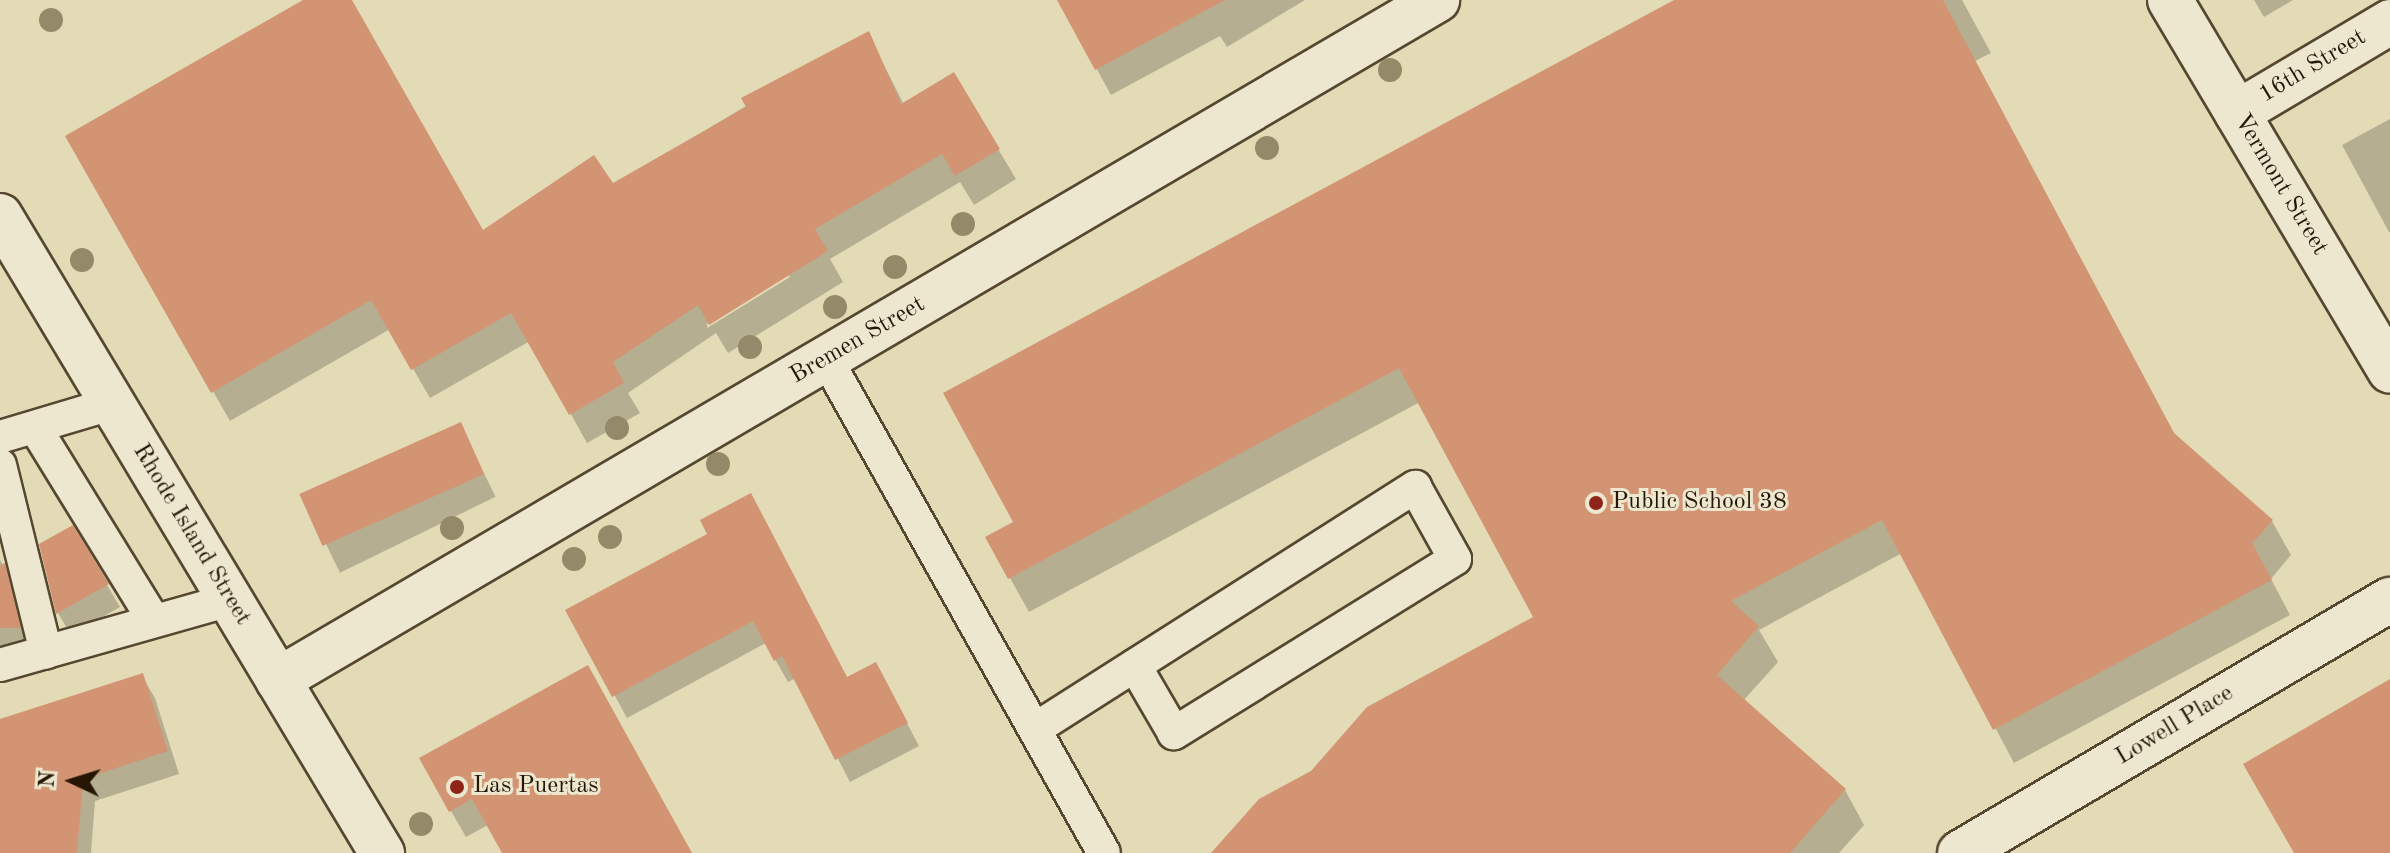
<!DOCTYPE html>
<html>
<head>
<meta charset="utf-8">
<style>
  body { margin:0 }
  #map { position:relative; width:2390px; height:853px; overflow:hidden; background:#e3dab6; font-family:"Old Standard TT",serif }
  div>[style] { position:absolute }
  .shadow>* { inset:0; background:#0003; transform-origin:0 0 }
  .building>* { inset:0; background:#d39473; transform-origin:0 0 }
  .roads { filter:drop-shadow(2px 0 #564730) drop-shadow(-2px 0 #564730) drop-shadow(0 2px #564730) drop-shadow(0 -2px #564730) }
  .service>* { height:32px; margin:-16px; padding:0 16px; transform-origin:16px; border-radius:16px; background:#ede7d0 }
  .minor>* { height:44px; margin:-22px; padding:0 22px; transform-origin:22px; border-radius:22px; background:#ede7d0 }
  .trees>* { width:24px; height:24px; margin:-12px; border-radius:50%; background:#948a6a }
  .dots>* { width:22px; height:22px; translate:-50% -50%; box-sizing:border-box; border:4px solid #ede7d0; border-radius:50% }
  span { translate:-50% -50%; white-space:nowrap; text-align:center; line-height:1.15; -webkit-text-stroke:6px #ede7d0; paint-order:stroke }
  .street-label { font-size:24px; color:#271604 }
  .poi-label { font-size:24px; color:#271604 }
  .left { translate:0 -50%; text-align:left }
  .north { position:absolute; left:32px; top:741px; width:80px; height:80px; -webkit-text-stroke:6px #ede7d0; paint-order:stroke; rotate:274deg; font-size:22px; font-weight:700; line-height:32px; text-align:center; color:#271604 }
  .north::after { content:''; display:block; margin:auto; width:28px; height:36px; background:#271604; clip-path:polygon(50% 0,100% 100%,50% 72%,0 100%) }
</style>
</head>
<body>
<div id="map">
  <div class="shadow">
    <i style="clip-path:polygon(evenodd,307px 0,350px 0,483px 233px,612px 186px,868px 33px,904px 105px,954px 75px,1016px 179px,974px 205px,960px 182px,830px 259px,843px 282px,728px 353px,716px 333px,628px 393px,640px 413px,587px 443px,530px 341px,430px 398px,390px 329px,230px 421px,68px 137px,307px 0,788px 274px,790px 277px,707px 328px,707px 324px,788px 274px)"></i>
    <i style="clip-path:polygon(1059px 0,1305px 0,1227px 47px,1220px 36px,1111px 95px)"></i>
    <i style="clip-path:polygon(1678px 0,1962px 0,1991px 53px,1975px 61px,2176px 437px,2272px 521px,2291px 555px,2271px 579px,2290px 615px,2014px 763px,1902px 553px,1759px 630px,1778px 662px,1743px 701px,1845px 790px,1864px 825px,1839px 853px,1214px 853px,1312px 773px,1535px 618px,1420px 402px,1029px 612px,1010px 578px,1016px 523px)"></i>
    <i style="clip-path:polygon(2254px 0,2293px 0,2264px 17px)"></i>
    <i style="clip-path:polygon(2390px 119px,2390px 232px,2389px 232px,2342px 145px)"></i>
    <i style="left:460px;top:424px;width:81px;height:173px;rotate:64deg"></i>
    <i style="clip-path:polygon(710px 535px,847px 679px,888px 687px,919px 746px,850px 782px,796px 678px,788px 682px,766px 643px,627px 718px,568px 611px)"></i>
    <i style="clip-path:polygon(41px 545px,107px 585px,120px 607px,71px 635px,58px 613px)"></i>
    <i style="clip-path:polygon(0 560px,15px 583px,32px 651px,0 650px)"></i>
    <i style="clip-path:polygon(587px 668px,688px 853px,504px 853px,488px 825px,466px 837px,451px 811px)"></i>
    <i style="clip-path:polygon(142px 676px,155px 698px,179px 774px,95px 801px,91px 853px,0 853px,0 721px)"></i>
  </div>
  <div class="building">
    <i style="clip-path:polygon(303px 0,352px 0,483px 230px,594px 155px,613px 183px,746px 107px,741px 98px,869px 31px,901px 104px,954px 72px,1000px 149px,955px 176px,942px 154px,815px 229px,828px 251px,709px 325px,698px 305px,613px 362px,624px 383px,569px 415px,511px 313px,411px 370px,371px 300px,211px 393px,65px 136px)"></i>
    <i style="clip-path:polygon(1057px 0,1225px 0,1095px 70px)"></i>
    <i style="clip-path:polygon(1674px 0,1943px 0,2174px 433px,2273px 520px,2252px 543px,2272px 580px,1993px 730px,1882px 520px,1731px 601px,1759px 626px,1717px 675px,1846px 789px,1790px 853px,1211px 853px,1259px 799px,1311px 771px,1367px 707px,1533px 617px,1399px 368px,1008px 579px,985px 537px,1013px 522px,943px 393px)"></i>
    <i style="left:461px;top:422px;width:57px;height:177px;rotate:66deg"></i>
    <i style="clip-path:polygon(751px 493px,847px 677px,876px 662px,908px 723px,835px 760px,782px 656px,774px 661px,753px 621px,612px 697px,565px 610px,707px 534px,700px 520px)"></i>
    <i style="clip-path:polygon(73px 525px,109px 584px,56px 614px,39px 544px)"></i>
    <i style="clip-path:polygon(5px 563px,21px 628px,0 628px,0 566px)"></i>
    <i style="clip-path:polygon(588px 665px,692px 853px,502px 853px,472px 799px,449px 812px,419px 758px)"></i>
    <i style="clip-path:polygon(143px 673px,168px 751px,83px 779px,77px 853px,0 853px,0 719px)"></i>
    <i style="clip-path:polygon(2390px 679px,2390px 853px,2294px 853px,2243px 764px)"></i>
  </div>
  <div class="roads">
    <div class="service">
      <i style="left:827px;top:360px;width:565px;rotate:60.67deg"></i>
      <i style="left:36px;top:429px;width:223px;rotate:58.4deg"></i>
      <i style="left:0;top:437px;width:116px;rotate:-16.6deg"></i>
      <i style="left:0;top:465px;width:193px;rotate:76.2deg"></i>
      <i style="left:0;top:665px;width:239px;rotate:-15.8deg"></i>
      <i style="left:1035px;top:729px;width:451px;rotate:-32.5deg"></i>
      <i style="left:1415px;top:487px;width:82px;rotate:60.9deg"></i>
      <i style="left:1455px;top:559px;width:331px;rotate:148.2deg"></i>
      <i style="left:1174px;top:733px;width:78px;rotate:-120.2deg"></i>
    </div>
    <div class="minor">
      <i style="left:2170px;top:0;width:431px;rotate:59.3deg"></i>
      <i style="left:2237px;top:113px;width:178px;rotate:-30.7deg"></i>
      <i style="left:0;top:216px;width:743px;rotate:59.05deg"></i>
      <i style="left:278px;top:680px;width:1344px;rotate:-30.4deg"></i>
      <i style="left:1960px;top:853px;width:499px;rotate:-30.5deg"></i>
    </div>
  </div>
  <div class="trees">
    <i style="left:51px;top:20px"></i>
    <i style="left:1390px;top:70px"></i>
    <i style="left:1267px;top:148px"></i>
    <i style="left:963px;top:224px"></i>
    <i style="left:82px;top:260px"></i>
    <i style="left:895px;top:267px"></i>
    <i style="left:835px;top:307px"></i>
    <i style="left:750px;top:347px"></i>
    <i style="left:617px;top:428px"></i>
    <i style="left:718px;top:464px"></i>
    <i style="left:452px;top:528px"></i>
    <i style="left:610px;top:537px"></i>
    <i style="left:574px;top:559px"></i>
    <i style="left:421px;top:824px"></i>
  </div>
  <div class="dots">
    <i style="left:1596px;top:503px;background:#8f2418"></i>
    <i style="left:457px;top:787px;background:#8f2418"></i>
  </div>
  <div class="street-label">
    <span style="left:2313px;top:67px;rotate:-31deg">16th Street</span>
    <span style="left:2280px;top:185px;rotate:59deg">Vermont Street</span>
    <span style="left:858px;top:341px;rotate:-30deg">Bremen Street</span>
    <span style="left:191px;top:535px;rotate:59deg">Rhode Island Street</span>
    <span style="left:2175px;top:726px;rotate:-31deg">Lowell Place</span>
  </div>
  <div class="poi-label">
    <span class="left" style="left:1612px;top:503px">Public School 38</span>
    <span class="left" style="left:473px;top:787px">Las Puertas</span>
  </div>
  <div class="north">N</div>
</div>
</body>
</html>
